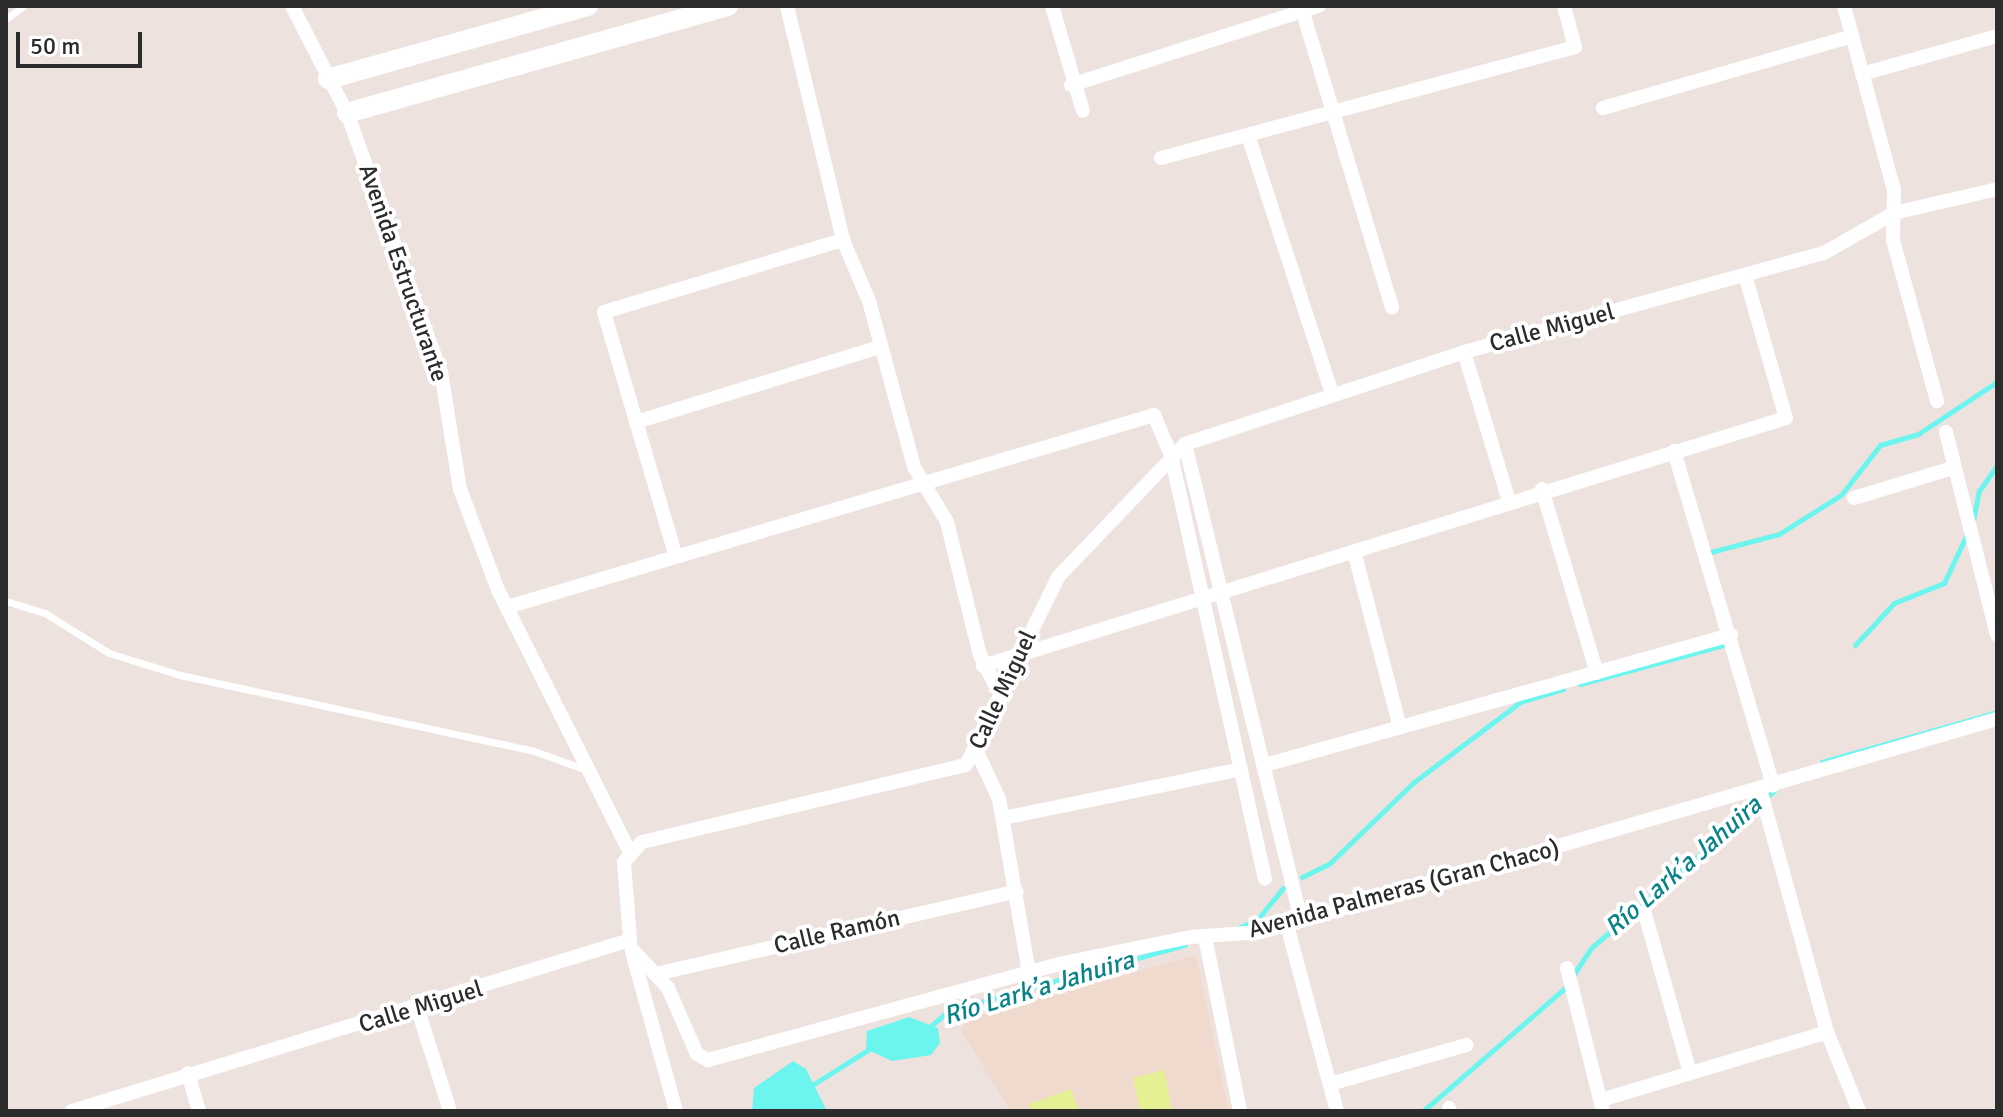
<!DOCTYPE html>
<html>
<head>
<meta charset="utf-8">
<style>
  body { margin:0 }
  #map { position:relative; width:2003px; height:1117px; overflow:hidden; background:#eee2de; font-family:Signika,sans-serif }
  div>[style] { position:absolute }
  .education>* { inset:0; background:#f0dacd }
  .pitch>* { inset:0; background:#e5ef93 }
  .water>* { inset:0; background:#6cf5ef }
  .stream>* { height:5px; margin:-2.5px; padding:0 2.5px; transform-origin:2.5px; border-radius:2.5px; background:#6cf5ef }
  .lane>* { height:7px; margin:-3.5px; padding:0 3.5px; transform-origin:3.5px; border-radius:3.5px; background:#fff }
  .street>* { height:14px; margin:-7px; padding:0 7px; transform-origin:7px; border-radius:7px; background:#fff }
  .secondary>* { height:20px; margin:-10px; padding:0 10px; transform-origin:10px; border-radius:10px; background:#fff }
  span { translate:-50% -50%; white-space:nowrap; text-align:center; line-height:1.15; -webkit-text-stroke:8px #fff; paint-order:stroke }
  .street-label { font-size:24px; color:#2c2c2c }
  .water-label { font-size:26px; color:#088488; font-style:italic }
  .frame { position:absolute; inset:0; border:8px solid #2c2c2c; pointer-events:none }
  .scale { position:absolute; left:16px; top:32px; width:126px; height:36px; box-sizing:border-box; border:4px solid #2c2c2c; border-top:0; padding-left:10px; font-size:24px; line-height:28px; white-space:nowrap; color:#2c2c2c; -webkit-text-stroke:6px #fff; paint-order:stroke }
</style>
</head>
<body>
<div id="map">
  <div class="education">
    <i style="clip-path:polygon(1196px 955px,1229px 1111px,1011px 1111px,961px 1031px,965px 1020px)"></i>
  </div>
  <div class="pitch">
    <i style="clip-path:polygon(1164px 1070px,1172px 1111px,1140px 1111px,1133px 1078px)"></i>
    <i style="clip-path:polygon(1071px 1089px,1079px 1111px,1031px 1111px,1029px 1104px)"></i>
  </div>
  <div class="water">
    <i style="clip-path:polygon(909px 1017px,938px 1028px,940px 1043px,931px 1055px,892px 1061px,866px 1049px,867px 1031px)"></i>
    <i style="clip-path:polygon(793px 1061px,806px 1069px,827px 1111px,752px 1111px,754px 1088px)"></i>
  </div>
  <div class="stream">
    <i style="left:1973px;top:521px;width:31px;rotate:-79deg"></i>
    <i style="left:1979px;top:491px;width:32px;rotate:-55deg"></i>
    <i style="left:1707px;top:553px;width:74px;rotate:-14.8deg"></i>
    <i style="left:1779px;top:534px;width:73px;rotate:-32.2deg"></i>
    <i style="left:1841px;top:495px;width:63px;rotate:-52deg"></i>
    <i style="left:1880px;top:445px;width:40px;rotate:-16deg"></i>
    <i style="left:1918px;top:434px;width:95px;rotate:-33.4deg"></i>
    <i style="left:1855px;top:645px;width:57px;rotate:-47.1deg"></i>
    <i style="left:1894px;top:603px;width:54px;rotate:-21.8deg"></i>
    <i style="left:1944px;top:583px;width:54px;rotate:-64.9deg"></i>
    <i style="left:1580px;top:684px;width:152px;rotate:-15.2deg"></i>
    <i style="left:1822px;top:762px;width:182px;rotate:-15.9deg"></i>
    <i style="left:1302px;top:877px;width:30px;rotate:-26deg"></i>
    <i style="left:1329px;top:864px;width:118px;rotate:-44deg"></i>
    <i style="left:1414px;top:782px;width:133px;rotate:-37deg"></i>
    <i style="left:1520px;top:702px;width:45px;rotate:-16.8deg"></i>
    <i style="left:1238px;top:928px;width:21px;rotate:-23deg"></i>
    <i style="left:1257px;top:920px;width:41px;rotate:-50.9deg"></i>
    <i style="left:932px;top:1025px;width:21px;rotate:-41deg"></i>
    <i style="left:948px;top:1011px;width:246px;rotate:-15.6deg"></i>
    <i style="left:809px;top:1087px;width:73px;rotate:-32.2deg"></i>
    <i style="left:1423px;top:1111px;width:186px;rotate:-40.9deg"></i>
    <i style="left:1564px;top:989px;width:49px;rotate:-56.6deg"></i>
    <i style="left:1591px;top:948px;width:243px;rotate:-40.7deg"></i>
  </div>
  <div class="lane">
    <i style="left:6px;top:19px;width:21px;rotate:-37deg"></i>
    <i style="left:6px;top:601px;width:41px;rotate:17.1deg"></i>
    <i style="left:45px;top:613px;width:75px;rotate:32deg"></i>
    <i style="left:109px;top:653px;width:74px;rotate:17.2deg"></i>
    <i style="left:180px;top:675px;width:362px;rotate:12.1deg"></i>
    <i style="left:534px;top:751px;width:56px;rotate:19.7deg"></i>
  </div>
  <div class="street">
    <i style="left:292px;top:6px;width:120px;rotate:62.8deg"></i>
    <i style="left:347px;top:113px;width:276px;rotate:70.1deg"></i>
    <i style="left:441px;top:372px;width:119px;rotate:80.8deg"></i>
    <i style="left:460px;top:489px;width:108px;rotate:69.4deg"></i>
    <i style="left:498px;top:590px;width:293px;rotate:63.3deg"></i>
    <i style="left:787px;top:6px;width:241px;rotate:76.5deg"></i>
    <i style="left:843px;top:240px;width:66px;rotate:66.9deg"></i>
    <i style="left:869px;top:301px;width:172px;rotate:74.8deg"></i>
    <i style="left:914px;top:467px;width:64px;rotate:59deg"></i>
    <i style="left:947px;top:522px;width:137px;rotate:76.1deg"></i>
    <i style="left:980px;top:655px;width:39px;rotate:63deg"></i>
    <i style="left:1052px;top:6px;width:109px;rotate:73.6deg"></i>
    <i style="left:1301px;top:6px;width:315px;rotate:73.2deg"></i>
    <i style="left:1844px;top:6px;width:191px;rotate:74.8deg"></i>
    <i style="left:1894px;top:190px;width:50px;rotate:91.1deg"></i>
    <i style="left:1893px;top:240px;width:167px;rotate:74.7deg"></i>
    <i style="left:1862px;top:74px;width:140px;rotate:-15.7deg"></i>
    <i style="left:1071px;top:85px;width:260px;rotate:-17.7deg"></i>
    <i style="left:1603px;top:108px;width:259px;rotate:-16.1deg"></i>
    <i style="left:1248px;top:135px;width:271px;rotate:72deg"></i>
    <i style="left:1161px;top:158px;width:429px;rotate:-15deg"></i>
    <i style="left:1575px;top:47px;width:42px;rotate:-105deg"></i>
    <i style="left:1464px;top:352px;width:152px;rotate:73.2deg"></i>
    <i style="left:636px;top:422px;width:255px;rotate:-17.1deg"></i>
    <i style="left:1946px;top:432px;width:209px;rotate:75.9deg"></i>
    <i style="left:1185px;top:444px;width:491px;rotate:76.3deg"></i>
    <i style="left:1674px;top:451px;width:349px;rotate:73.5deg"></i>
    <i style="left:1542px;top:489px;width:192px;rotate:73.4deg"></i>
    <i style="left:1854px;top:498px;width:103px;rotate:-16.9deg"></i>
    <i style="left:1354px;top:551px;width:182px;rotate:75.4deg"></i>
    <i style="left:676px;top:557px;width:255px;rotate:-106.4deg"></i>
    <i style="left:604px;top:312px;width:250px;rotate:-16.8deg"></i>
    <i style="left:507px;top:607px;width:675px;rotate:-16.53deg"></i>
    <i style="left:1154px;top:415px;width:43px;rotate:67deg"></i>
    <i style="left:1171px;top:455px;width:434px;rotate:77.5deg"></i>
    <i style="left:983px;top:666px;width:840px;rotate:-17.16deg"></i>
    <i style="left:1786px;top:418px;width:149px;rotate:-106deg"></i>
    <i style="left:977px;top:752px;width:52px;rotate:64.9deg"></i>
    <i style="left:999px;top:799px;width:177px;rotate:80.2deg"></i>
    <i style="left:1265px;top:765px;width:484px;rotate:-15.6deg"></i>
    <i style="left:1003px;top:818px;width:243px;rotate:-11.6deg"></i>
    <i style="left:1645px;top:914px;width:165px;rotate:74.2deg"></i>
    <i style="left:1287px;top:925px;width:193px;rotate:75deg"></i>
    <i style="left:1205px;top:937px;width:177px;rotate:78.6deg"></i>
    <i style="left:632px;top:949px;width:53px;rotate:47.3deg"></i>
    <i style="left:668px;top:988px;width:72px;rotate:66.3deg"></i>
    <i style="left:697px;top:1054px;width:13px;rotate:29deg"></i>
    <i style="left:708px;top:1060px;width:368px;rotate:-15.3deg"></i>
    <i style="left:1063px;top:963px;width:131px;rotate:-11.5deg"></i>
    <i style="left:1191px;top:937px;width:70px;rotate:-4.1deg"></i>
    <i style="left:1261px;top:932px;width:766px;rotate:-16.14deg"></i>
    <i style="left:632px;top:952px;width:165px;rotate:74.5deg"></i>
    <i style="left:1567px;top:968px;width:147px;rotate:75.9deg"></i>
    <i style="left:656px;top:974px;width:370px;rotate:-12.9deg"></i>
    <i style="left:418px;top:1010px;width:106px;rotate:72.4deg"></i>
    <i style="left:1827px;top:1032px;width:85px;rotate:67.9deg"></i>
    <i style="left:188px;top:1073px;width:40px;rotate:74deg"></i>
    <i style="left:1330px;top:1084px;width:142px;rotate:-15.9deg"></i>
    <i style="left:1601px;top:1100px;width:236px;rotate:-16.7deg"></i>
    <i style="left:1827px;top:1032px;width:252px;rotate:-105.4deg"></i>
    <i style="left:1449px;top:1108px;width:3px;rotate:72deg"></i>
    <i style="left:72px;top:1111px;width:584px;rotate:-17.04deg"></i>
    <i style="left:630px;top:940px;width:78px;rotate:-94.4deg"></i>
    <i style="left:624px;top:862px;width:27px;rotate:-48deg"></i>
    <i style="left:642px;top:842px;width:333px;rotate:-13.4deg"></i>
    <i style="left:966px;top:765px;width:209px;rotate:-63.9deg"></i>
    <i style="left:1058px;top:577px;width:184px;rotate:-46.3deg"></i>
    <i style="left:1185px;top:444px;width:294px;rotate:-18.2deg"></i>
    <i style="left:1464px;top:352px;width:373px;rotate:-15.4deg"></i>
    <i style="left:1824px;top:253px;width:81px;rotate:-29.7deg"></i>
    <i style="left:1894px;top:213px;width:106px;rotate:-13.1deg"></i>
  </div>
  <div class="secondary">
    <i style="left:328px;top:79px;width:270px;rotate:-15.7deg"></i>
    <i style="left:347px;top:113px;width:396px;rotate:-15.7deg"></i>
  </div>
  <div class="street-label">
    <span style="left:403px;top:273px;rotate:71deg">Avenida Estructurante</span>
    <span style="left:1552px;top:328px;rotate:-15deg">Calle Miguel</span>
    <span style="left:1003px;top:690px;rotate:-65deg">Calle Miguel</span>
    <span style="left:1404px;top:889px;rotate:-15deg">Avenida Palmeras (Gran Chaco)</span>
    <span style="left:837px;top:932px;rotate:-13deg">Calle Ramón</span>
    <span style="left:421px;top:1007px;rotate:-17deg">Calle Miguel</span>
  </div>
  <div class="water-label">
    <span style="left:1684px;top:867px;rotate:-41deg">Río Lark’a Jahuira</span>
    <span style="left:1039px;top:989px;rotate:-17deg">Río Lark’a Jahuira</span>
  </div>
  <div class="frame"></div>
  <div class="scale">50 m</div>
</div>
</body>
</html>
